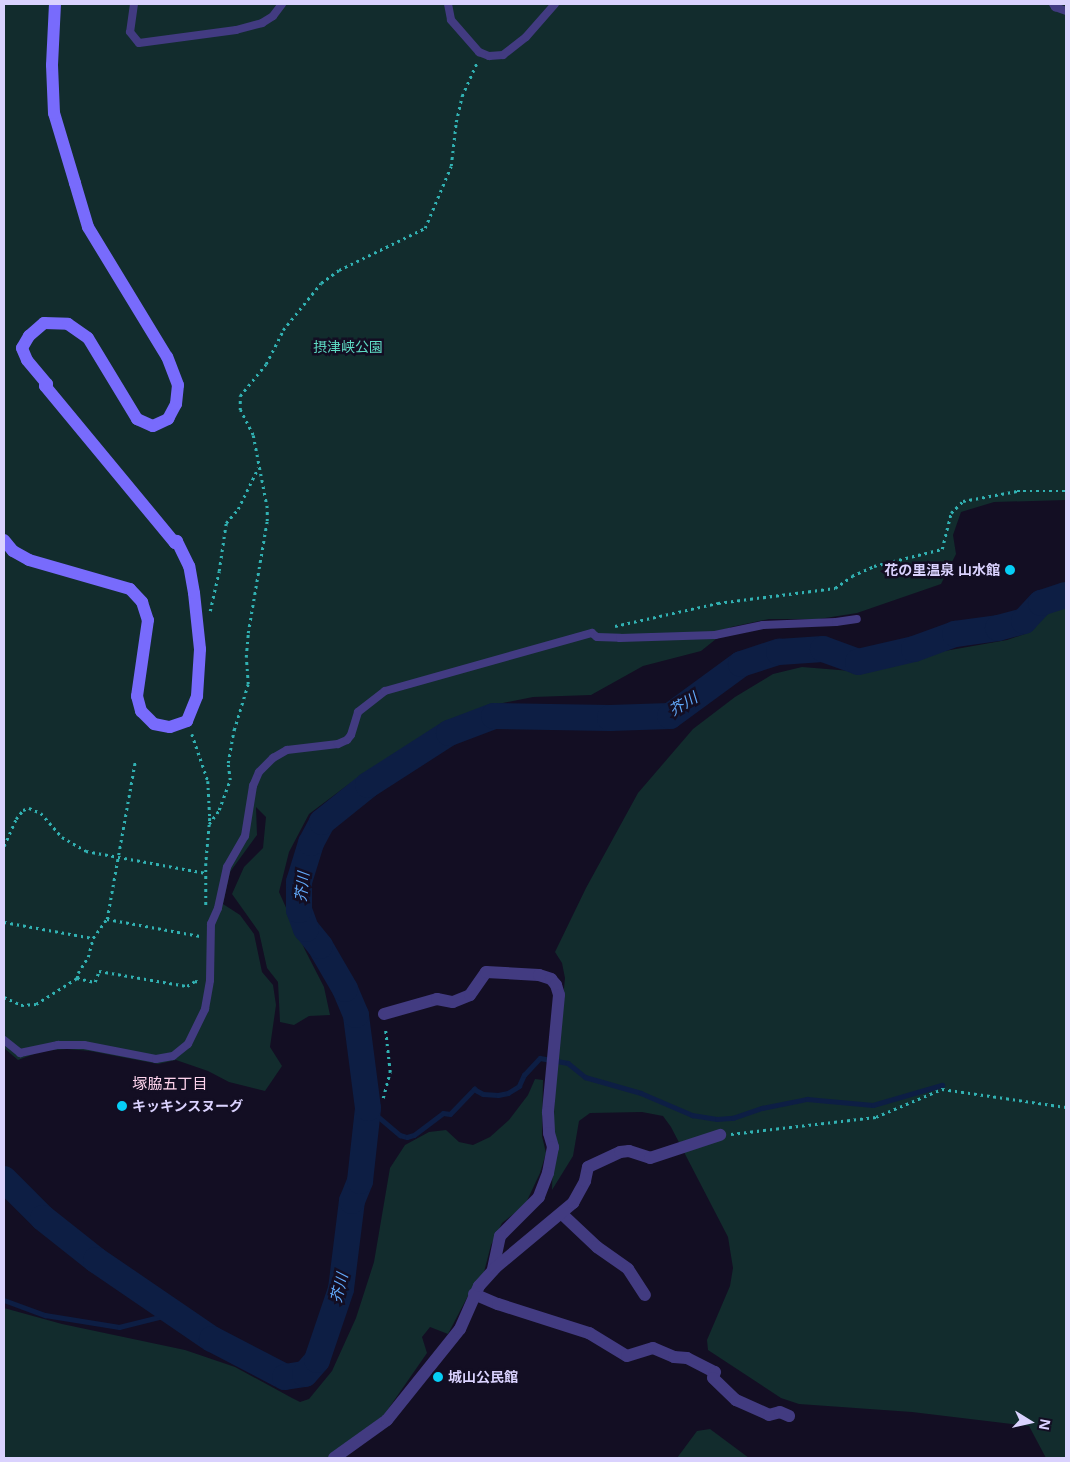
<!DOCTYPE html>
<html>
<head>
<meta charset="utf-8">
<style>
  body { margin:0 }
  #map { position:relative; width:1070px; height:1462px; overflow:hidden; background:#130e23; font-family:"Open Sans","Noto Sans JP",sans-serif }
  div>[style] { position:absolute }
  .green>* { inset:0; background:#122c2d }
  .stream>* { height:4.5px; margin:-2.25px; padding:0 2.25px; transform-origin:2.25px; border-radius:2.25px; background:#0d1e44 }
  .river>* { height:26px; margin:-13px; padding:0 13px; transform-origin:13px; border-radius:13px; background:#0d1e44 }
  .path>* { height:2.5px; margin-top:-1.25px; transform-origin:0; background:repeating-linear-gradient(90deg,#31b1b2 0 2.5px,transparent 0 6.5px) }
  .lane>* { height:8px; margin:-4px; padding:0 4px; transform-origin:4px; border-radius:4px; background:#423b81 }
  .street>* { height:12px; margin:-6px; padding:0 6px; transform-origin:6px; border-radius:6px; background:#423b81 }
  .secondary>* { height:12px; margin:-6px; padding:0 6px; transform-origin:6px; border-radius:6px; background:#786bfc }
  .dots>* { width:14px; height:14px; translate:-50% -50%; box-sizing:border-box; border:2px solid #130e23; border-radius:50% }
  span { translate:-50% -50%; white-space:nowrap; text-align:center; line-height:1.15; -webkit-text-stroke:5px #130e23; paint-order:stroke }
  .park-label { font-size:14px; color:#5fdcc5 }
  .poi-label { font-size:14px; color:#dad2fe; font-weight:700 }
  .right { translate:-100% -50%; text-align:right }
  .left { translate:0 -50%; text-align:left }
  .water-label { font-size:15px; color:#62aafb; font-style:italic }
  .neighbourhood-label { font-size:15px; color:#fed3ec }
  .frame { position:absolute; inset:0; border:5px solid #dad2fe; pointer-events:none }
  .north { position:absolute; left:1005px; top:1397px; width:50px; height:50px; -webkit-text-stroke:4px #130e23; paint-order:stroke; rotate:100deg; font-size:14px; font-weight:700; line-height:20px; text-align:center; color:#dad2fe }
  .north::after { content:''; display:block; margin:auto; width:18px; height:22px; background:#dad2fe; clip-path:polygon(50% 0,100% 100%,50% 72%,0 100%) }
</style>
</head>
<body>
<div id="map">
  <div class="green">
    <i style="clip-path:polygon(4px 4px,1066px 4px,1066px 500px,994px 502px,961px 512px,953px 535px,956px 554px,941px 584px,857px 613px,819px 619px,769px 619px,731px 627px,701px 651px,643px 666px,591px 695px,533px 697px,498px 704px,448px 720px,349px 784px,309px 814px,289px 852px,279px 892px,305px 950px,324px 987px,330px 1015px,309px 1016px,294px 1025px,280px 1022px,278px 982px,267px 968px,259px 932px,232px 894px,244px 867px,263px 848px,266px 817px,256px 807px,257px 835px,230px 872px,223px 904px,240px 915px,254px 934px,262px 972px,273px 985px,276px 1005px,270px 1047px,282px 1066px,265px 1091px,229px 1082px,208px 1071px,176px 1060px,158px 1064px,90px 1051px,67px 1049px,42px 1051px,18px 1060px,4px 1048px)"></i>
    <i style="clip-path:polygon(1066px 603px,1066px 1458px,1046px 1458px,1029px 1426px,912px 1412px,799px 1404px,781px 1398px,708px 1350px,707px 1340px,730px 1286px,733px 1268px,728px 1237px,671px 1127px,663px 1116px,642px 1112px,590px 1113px,579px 1121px,573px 1156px,552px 1190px,555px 1079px,565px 978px,562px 963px,555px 952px,586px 888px,638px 793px,693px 729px,735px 697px,773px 674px,802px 667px,863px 672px,939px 652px,1007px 640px,1025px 634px,1047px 612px)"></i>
    <i style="clip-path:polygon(535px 1079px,543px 1080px,542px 1136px,546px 1153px,540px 1173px,525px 1205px,502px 1223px,491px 1245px,483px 1276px,470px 1292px,448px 1334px,430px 1327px,422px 1337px,427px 1353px,384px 1415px,327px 1458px,4px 1458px,4px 1308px,62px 1324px,185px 1350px,235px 1367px,292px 1398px,300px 1402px,309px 1399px,332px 1371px,356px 1318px,374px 1262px,390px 1168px,405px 1145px,429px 1132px,446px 1130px,459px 1142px,473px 1145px,490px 1137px,509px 1120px,528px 1095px)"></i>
    <i style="clip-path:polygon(710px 1429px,749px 1458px,677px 1458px,697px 1431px)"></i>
  </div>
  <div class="stream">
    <i style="left:368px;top:1108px;width:42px;rotate:40.2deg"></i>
    <i style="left:400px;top:1135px;width:7px;rotate:16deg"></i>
    <i style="left:407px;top:1137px;width:7px;rotate:-16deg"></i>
    <i style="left:414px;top:1135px;width:36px;rotate:-37deg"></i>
    <i style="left:443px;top:1113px;width:7px;rotate:8deg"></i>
    <i style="left:450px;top:1114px;width:35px;rotate:-46deg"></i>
    <i style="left:474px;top:1089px;width:10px;rotate:29deg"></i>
    <i style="left:483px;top:1094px;width:15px;rotate:4deg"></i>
    <i style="left:498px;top:1095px;width:10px;rotate:-11deg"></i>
    <i style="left:508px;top:1093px;width:13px;rotate:-32deg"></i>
    <i style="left:519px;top:1086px;width:12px;rotate:-66deg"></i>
    <i style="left:524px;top:1075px;width:23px;rotate:-47deg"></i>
    <i style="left:540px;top:1058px;width:28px;rotate:10deg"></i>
    <i style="left:568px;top:1063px;width:22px;rotate:39deg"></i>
    <i style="left:585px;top:1077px;width:58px;rotate:15.9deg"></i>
    <i style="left:641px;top:1093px;width:56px;rotate:23.3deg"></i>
    <i style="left:692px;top:1115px;width:25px;rotate:9deg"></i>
    <i style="left:717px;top:1119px;width:16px;rotate:-4deg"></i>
    <i style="left:733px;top:1118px;width:31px;rotate:-19deg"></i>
    <i style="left:762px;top:1108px;width:46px;rotate:-11.3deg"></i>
    <i style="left:807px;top:1099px;width:66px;rotate:5.2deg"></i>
    <i style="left:873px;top:1105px;width:72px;rotate:-16.2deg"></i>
    <i style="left:4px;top:1300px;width:44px;rotate:20.1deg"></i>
    <i style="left:45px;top:1315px;width:75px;rotate:9.2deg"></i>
    <i style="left:119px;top:1327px;width:58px;rotate:-14deg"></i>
  </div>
  <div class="river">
    <i style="left:4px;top:1179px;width:55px;rotate:45deg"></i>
    <i style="left:43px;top:1218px;width:68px;rotate:38.4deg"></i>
    <i style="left:96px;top:1260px;width:140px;rotate:34.3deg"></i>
    <i style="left:212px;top:1339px;width:82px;rotate:27.5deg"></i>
    <i style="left:285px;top:1377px;width:20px;rotate:-9deg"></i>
    <i style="left:305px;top:1374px;width:18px;rotate:-49deg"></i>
    <i style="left:317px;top:1360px;width:75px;rotate:-71.3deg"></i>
    <i style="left:341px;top:1289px;width:89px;rotate:-82.9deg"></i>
    <i style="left:352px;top:1201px;width:22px;rotate:-68deg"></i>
    <i style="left:360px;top:1181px;width:73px;rotate:-83.7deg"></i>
    <i style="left:368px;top:1108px;width:94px;rotate:-97.4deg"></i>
    <i style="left:356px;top:1015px;width:28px;rotate:-113deg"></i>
    <i style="left:345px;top:989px;width:50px;rotate:-120.2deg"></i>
    <i style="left:320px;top:946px;width:22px;rotate:-129deg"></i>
    <i style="left:306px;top:929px;width:20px;rotate:-110deg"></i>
    <i style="left:299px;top:910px;width:28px;rotate:-90deg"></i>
    <i style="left:299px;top:882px;width:41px;rotate:-72.9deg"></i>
    <i style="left:311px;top:843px;width:24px;rotate:-62deg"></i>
    <i style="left:322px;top:822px;width:59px;rotate:-38.8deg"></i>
    <i style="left:368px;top:785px;width:96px;rotate:-32.7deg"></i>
    <i style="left:449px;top:733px;width:48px;rotate:-20.7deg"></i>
    <i style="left:494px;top:716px;width:116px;rotate:1deg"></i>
    <i style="left:610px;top:718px;width:60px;rotate:-1.9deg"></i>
    <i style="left:670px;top:716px;width:88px;rotate:-36.2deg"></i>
    <i style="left:741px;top:664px;width:40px;rotate:-18deg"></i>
    <i style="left:779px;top:652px;width:44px;rotate:-3.9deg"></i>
    <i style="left:823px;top:649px;width:37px;rotate:20deg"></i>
    <i style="left:858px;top:662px;width:57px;rotate:-13.1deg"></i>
    <i style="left:914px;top:649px;width:44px;rotate:-20.1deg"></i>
    <i style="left:955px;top:634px;width:43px;rotate:-7.9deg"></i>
    <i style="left:998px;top:628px;width:27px;rotate:-15deg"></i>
    <i style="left:1024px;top:621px;width:25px;rotate:-47deg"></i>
    <i style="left:1041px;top:603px;width:26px;rotate:-18deg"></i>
  </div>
  <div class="path">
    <i style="left:210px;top:611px;width:41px;rotate:-77.3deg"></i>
    <i style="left:219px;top:571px;width:49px;rotate:-81.7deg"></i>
    <i style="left:226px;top:523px;width:18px;rotate:-49deg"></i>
    <i style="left:238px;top:509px;width:46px;rotate:-64deg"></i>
    <i style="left:615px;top:626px;width:106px;rotate:-12.6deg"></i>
    <i style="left:718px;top:603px;width:118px;rotate:-7.3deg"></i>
    <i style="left:835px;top:588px;width:21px;rotate:-35deg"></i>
    <i style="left:852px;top:576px;width:24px;rotate:-24deg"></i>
    <i style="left:874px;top:566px;width:70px;rotate:-14deg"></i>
    <i style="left:942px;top:549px;width:37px;rotate:-76deg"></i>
    <i style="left:951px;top:513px;width:17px;rotate:-45deg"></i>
    <i style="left:963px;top:501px;width:55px;rotate:-10.5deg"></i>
    <i style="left:1017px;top:491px;width:49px"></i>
    <i style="left:192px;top:734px;width:50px;rotate:71.2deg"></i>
    <i style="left:208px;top:781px;width:37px;rotate:87deg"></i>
    <i style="left:210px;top:818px;width:45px;rotate:95.1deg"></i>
    <i style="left:206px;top:863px;width:42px;rotate:90deg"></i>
    <i style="left:209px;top:824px;width:17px;rotate:-54deg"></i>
    <i style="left:219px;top:810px;width:32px;rotate:-70deg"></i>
    <i style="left:230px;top:780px;width:17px;rotate:-97deg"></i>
    <i style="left:228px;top:763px;width:34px;rotate:-80deg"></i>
    <i style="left:234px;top:730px;width:48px;rotate:-73.1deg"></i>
    <i style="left:248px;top:684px;width:27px;rotate:-94deg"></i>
    <i style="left:246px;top:657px;width:24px;rotate:-85deg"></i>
    <i style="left:248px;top:633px;width:114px;rotate:-80.4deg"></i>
    <i style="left:267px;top:521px;width:13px;rotate:-90deg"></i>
    <i style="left:267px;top:508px;width:74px;rotate:-100.9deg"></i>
    <i style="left:253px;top:435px;width:28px;rotate:-117deg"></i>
    <i style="left:240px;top:410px;width:14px;rotate:-90deg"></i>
    <i style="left:240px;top:396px;width:41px;rotate:-50.9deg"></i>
    <i style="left:266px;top:364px;width:38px;rotate:-63deg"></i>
    <i style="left:283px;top:330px;width:60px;rotate:-51deg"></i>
    <i style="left:321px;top:283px;width:22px;rotate:-36deg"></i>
    <i style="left:339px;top:270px;width:96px;rotate:-26deg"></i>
    <i style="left:425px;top:228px;width:67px;rotate:-67.2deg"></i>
    <i style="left:451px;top:166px;width:44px;rotate:-83.5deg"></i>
    <i style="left:456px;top:122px;width:27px;rotate:-77deg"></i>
    <i style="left:462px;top:96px;width:37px;rotate:-66deg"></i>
    <i style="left:4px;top:846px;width:30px;rotate:-66deg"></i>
    <i style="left:16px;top:819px;width:11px;rotate:-52deg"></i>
    <i style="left:23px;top:810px;width:6px;rotate:-18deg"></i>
    <i style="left:29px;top:808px;width:13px;rotate:23deg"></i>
    <i style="left:41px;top:813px;width:32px;rotate:49deg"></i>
    <i style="left:62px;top:837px;width:28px;rotate:30deg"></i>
    <i style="left:86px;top:851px;width:122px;rotate:10.4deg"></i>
    <i style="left:107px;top:919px;width:159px;rotate:-79.9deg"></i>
    <i style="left:4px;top:922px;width:90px;rotate:10.2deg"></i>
    <i style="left:93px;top:938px;width:24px;rotate:-54deg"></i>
    <i style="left:107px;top:919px;width:96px;rotate:10.3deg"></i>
    <i style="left:77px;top:978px;width:5px;rotate:-79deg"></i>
    <i style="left:78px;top:973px;width:19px;rotate:-58deg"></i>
    <i style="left:88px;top:957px;width:20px;rotate:-75deg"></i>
    <i style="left:4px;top:997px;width:19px;rotate:25deg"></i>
    <i style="left:21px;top:1005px;width:15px;rotate:-4deg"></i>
    <i style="left:36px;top:1004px;width:49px;rotate:-32.4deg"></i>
    <i style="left:77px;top:978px;width:18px;rotate:13deg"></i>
    <i style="left:95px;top:982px;width:12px;rotate:-70deg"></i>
    <i style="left:99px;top:971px;width:89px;rotate:9.7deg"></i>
    <i style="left:187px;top:986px;width:9px;rotate:-32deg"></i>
    <i style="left:195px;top:981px;width:6px;rotate:9deg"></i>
    <i style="left:383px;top:1098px;width:27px;rotate:-75deg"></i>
    <i style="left:390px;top:1072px;width:45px;rotate:-96.3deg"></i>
    <i style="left:731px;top:1134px;width:146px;rotate:-6.7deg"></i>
    <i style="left:876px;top:1117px;width:72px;rotate:-23deg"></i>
    <i style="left:942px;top:1089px;width:125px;rotate:8.3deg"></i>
  </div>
  <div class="lane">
    <i style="left:134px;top:4px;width:28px;rotate:98deg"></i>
    <i style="left:130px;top:32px;width:14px;rotate:51deg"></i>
    <i style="left:139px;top:43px;width:98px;rotate:-7.6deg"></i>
    <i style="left:236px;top:30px;width:27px;rotate:-15deg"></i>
    <i style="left:262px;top:23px;width:13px;rotate:-32deg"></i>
    <i style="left:273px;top:16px;width:15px;rotate:-53deg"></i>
    <i style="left:448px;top:4px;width:16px;rotate:79deg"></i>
    <i style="left:451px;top:20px;width:43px;rotate:48.8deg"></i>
    <i style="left:479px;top:52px;width:11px;rotate:22deg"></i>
    <i style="left:489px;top:56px;width:14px;rotate:-4deg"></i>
    <i style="left:503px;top:55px;width:29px;rotate:-38deg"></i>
    <i style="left:526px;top:37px;width:44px;rotate:-48.7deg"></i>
    <i style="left:1053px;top:4px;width:4px;rotate:56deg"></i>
    <i style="left:1055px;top:7px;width:12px;rotate:20deg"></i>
    <i style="left:4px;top:1040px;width:21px;rotate:39deg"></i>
    <i style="left:20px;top:1053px;width:39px;rotate:-12deg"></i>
    <i style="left:58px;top:1045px;width:26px"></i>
    <i style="left:84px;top:1045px;width:73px;rotate:11deg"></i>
    <i style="left:156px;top:1059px;width:17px;rotate:-10deg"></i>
    <i style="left:173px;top:1056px;width:19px;rotate:-39deg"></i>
    <i style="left:188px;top:1044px;width:39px;rotate:-64deg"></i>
    <i style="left:205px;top:1009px;width:29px;rotate:-80deg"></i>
    <i style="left:210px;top:980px;width:56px;rotate:-89deg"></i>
    <i style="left:211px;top:924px;width:17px;rotate:-66deg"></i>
    <i style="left:218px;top:908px;width:42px;rotate:-77.6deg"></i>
    <i style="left:227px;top:867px;width:36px;rotate:-60deg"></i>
    <i style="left:245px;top:836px;width:51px;rotate:-80.9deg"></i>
    <i style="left:253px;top:786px;width:15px;rotate:-67deg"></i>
    <i style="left:259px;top:772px;width:20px;rotate:-45deg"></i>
    <i style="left:273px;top:758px;width:16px;rotate:-30deg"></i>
    <i style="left:287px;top:750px;width:51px;rotate:-6.7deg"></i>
    <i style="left:338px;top:744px;width:10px;rotate:-24deg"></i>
    <i style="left:347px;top:740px;width:6px;rotate:-51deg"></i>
    <i style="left:351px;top:735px;width:24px;rotate:-73deg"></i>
    <i style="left:358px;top:712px;width:34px;rotate:-38deg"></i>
    <i style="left:385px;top:691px;width:215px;rotate:-15.7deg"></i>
    <i style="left:592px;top:633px;width:6px;rotate:39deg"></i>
    <i style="left:597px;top:637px;width:23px;rotate:2deg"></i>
    <i style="left:620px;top:638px;width:95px;rotate:-1.8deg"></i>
    <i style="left:715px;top:635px;width:49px;rotate:-11.8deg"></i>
    <i style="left:763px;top:625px;width:73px;rotate:-2.4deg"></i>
    <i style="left:836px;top:622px;width:21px;rotate:-8deg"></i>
  </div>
  <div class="street">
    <i style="left:384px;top:1014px;width:55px;rotate:-15.8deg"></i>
    <i style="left:437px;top:999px;width:16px;rotate:11deg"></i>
    <i style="left:453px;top:1002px;width:18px;rotate:-22deg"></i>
    <i style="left:470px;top:995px;width:28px;rotate:-55deg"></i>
    <i style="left:486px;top:972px;width:53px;rotate:3.2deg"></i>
    <i style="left:539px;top:975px;width:13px;rotate:18deg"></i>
    <i style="left:551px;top:979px;width:8px;rotate:50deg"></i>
    <i style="left:556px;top:985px;width:10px;rotate:73deg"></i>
    <i style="left:559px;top:995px;width:118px;rotate:95.4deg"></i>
    <i style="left:548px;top:1112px;width:21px;rotate:87deg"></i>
    <i style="left:549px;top:1133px;width:15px;rotate:74deg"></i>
    <i style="left:553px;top:1147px;width:26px;rotate:101deg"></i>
    <i style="left:548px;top:1173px;width:26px;rotate:111deg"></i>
    <i style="left:539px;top:1197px;width:55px;rotate:135deg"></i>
    <i style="left:500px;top:1236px;width:35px;rotate:102deg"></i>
    <i style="left:562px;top:1214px;width:48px;rotate:43.3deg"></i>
    <i style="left:597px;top:1247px;width:38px;rotate:35deg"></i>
    <i style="left:628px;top:1269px;width:31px;rotate:57deg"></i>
    <i style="left:474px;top:1294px;width:26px;rotate:23deg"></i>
    <i style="left:498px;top:1304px;width:96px;rotate:17.7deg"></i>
    <i style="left:589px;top:1333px;width:44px;rotate:31.2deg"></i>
    <i style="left:627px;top:1356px;width:27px;rotate:-17deg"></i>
    <i style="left:653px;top:1348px;width:23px;rotate:23deg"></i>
    <i style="left:674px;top:1357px;width:13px;rotate:4deg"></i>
    <i style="left:687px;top:1358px;width:31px;rotate:27deg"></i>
    <i style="left:715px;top:1372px;width:6px;rotate:108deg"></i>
    <i style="left:713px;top:1378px;width:32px;rotate:44deg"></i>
    <i style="left:736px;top:1400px;width:36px;rotate:24deg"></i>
    <i style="left:769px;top:1415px;width:11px;rotate:-15deg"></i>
    <i style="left:780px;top:1412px;width:10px;rotate:24deg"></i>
    <i style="left:334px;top:1458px;width:65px;rotate:-35.6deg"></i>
    <i style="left:387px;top:1420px;width:117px;rotate:-51.3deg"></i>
    <i style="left:460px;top:1329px;width:47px;rotate:-66.2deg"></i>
    <i style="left:479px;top:1286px;width:24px;rotate:-48deg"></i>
    <i style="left:495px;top:1268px;width:102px;rotate:-39.8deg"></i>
    <i style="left:573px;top:1203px;width:25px;rotate:-61deg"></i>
    <i style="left:585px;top:1181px;width:14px;rotate:-78deg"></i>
    <i style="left:588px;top:1167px;width:35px;rotate:-25deg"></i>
    <i style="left:620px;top:1152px;width:9px;rotate:-6deg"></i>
    <i style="left:629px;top:1151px;width:22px;rotate:18deg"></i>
    <i style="left:650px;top:1158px;width:74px;rotate:-18.2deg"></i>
  </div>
  <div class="secondary">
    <i style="left:4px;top:540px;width:14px;rotate:51deg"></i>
    <i style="left:13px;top:551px;width:18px;rotate:29deg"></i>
    <i style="left:29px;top:560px;width:105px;rotate:16deg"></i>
    <i style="left:130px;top:589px;width:18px;rotate:47deg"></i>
    <i style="left:142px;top:602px;width:19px;rotate:72deg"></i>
    <i style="left:148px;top:620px;width:77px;rotate:98.2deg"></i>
    <i style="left:137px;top:696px;width:16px;rotate:75deg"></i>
    <i style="left:141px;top:711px;width:18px;rotate:45deg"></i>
    <i style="left:154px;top:724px;width:16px;rotate:11deg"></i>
    <i style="left:170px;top:727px;width:18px;rotate:-19deg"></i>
    <i style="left:187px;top:721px;width:27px;rotate:-68deg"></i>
    <i style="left:197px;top:696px;width:47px;rotate:-86.3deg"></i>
    <i style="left:200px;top:649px;width:56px;rotate:-96.1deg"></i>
    <i style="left:194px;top:593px;width:27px;rotate:-100deg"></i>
    <i style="left:189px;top:566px;width:28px;rotate:-116deg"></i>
    <i style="left:177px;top:541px;width:3px;rotate:135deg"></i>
    <i style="left:175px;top:543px;width:204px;rotate:-129.6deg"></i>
    <i style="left:45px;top:386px;width:3px;rotate:-45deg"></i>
    <i style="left:47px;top:384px;width:31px;rotate:-130deg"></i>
    <i style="left:27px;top:360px;width:13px;rotate:-113deg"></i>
    <i style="left:22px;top:348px;width:14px;rotate:-60deg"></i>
    <i style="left:29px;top:336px;width:20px;rotate:-41deg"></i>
    <i style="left:44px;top:323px;width:24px;rotate:2deg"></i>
    <i style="left:68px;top:324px;width:24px;rotate:35deg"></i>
    <i style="left:88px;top:338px;width:95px;rotate:58.8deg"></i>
    <i style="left:137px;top:419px;width:17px;rotate:24deg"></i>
    <i style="left:153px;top:426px;width:17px;rotate:-25deg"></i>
    <i style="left:168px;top:419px;width:17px;rotate:-62deg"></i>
    <i style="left:176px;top:404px;width:19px;rotate:-84deg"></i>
    <i style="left:178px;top:385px;width:30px;rotate:-111deg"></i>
    <i style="left:167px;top:357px;width:152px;rotate:-121.3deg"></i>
    <i style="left:88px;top:227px;width:46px;rotate:-106.5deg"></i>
    <i style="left:75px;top:183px;width:73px;rotate:-106.7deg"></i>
    <i style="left:54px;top:113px;width:48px;rotate:-92.4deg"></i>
    <i style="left:52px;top:65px;width:61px;rotate:-87.2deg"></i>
  </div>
  <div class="dots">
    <i style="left:1010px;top:570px;background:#06cef6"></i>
    <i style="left:122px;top:1106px;background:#06cef6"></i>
    <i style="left:438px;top:1377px;background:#06cef6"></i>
  </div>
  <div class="park-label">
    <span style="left:348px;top:347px">摂津峡公園</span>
  </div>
  <div class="poi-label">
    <span class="right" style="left:1000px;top:570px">花の里温泉 山水館</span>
    <span class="left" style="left:132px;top:1106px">キッキンスヌーグ</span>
    <span class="left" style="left:448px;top:1377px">城山公民館</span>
  </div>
  <div class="water-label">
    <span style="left:683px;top:704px;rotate:-31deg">芥川</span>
    <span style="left:302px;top:887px;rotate:-84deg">芥川</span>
    <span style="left:339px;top:1288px;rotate:-77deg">芥川</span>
  </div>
  <div class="neighbourhood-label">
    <span style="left:170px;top:1084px">塚脇五丁目</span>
  </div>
  <div class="frame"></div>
  <div class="north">N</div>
</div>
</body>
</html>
